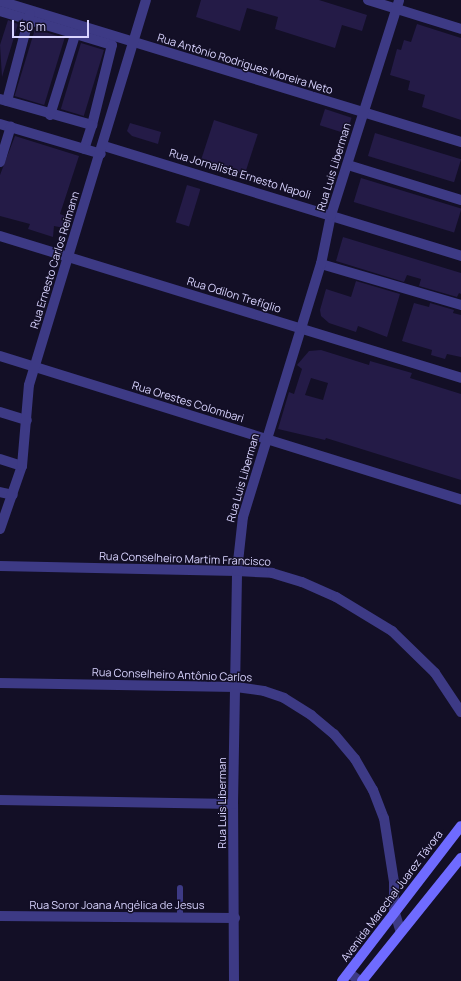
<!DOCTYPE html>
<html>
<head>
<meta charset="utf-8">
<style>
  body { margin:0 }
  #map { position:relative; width:461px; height:981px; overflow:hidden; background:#130f26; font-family:Manrope,sans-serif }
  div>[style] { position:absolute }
  .building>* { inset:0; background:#241b47; transform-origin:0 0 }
  .lane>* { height:6px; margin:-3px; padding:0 3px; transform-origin:3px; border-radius:3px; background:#3d3a85 }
  .street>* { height:10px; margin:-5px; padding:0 5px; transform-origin:5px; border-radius:5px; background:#3d3a85 }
  .secondary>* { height:10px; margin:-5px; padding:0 5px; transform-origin:5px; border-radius:5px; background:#6f6bff }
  span { translate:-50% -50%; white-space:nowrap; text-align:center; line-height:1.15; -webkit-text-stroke:3px #130f26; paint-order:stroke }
  .street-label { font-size:11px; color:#d9d4ff }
  .scale { position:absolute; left:12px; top:20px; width:77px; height:18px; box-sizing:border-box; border:2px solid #d9d4ff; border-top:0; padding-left:5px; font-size:12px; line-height:14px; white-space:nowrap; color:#d9d4ff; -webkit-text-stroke:3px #130f26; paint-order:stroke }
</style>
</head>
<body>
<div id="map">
  <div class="building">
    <i style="clip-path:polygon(201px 0,319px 0,367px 15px,362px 31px,342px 25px,335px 48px,275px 29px,278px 17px,247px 8px,240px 31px,196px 17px)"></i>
    <i style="clip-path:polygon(8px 20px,18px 24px,2px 77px,0 45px)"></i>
    <i style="clip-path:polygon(417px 24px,461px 38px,461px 120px,422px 107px,425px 95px,408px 90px,410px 81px,390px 75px,397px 49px,401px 50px,404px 40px,411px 42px)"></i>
    <i style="left:35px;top:29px;width:31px;height:70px;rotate:17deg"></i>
    <i style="left:81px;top:43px;width:24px;height:69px;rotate:17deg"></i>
    <i style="left:325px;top:109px;width:28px;height:17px;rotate:18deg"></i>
    <i style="left:214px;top:120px;width:46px;height:42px;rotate:18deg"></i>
    <i style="clip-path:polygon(130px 123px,161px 132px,158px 144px,132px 136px,127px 131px)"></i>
    <i style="left:375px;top:133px;width:90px;height:24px;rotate:17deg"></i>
    <i style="clip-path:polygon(15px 136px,79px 156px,60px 214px,67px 217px,64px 228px,54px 226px,53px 237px,28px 229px,30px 224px,0 216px,0 175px)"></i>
    <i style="left:361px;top:178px;width:105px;height:25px;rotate:17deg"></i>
    <i style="left:187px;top:185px;width:14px;height:39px;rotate:17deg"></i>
    <i style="clip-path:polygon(343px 237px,461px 273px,461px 294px,459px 293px,457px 297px,419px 286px,421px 279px,407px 275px,404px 282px,336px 261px)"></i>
    <i style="clip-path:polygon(356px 281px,400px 294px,387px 337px,358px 326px,356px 332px,329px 323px,321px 316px,320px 310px,326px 289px,351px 297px)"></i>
    <i style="clip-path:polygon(414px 303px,429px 307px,430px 303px,454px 310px,453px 313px,461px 315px,461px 357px,447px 354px,445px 359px,431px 355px,432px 350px,402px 341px)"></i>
    <i style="clip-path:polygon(evenodd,321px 350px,369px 365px,370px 361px,412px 373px,410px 378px,461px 394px,461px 480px,326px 438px,325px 440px,278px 429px,289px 392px,294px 394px,302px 369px,297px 365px,309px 351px,321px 350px,311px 378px,328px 383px,323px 400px,305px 395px,311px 378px)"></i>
  </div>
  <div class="lane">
    <i style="left:180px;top:888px;width:29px;rotate:90deg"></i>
  </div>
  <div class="street">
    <i style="left:368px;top:0;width:97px;rotate:17.3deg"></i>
    <i style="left:0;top:1px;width:482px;rotate:17deg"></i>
    <i style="left:0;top:11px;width:117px;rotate:16.9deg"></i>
    <i style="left:112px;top:45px;width:82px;rotate:104deg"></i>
    <i style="left:0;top:99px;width:96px;rotate:15.8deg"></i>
    <i style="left:92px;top:125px;width:25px;rotate:108deg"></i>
    <i style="left:7px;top:101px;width:90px;rotate:-75.2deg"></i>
    <i style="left:50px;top:115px;width:84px;rotate:-72.6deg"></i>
    <i style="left:0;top:124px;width:105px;rotate:16.5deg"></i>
    <i style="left:104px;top:146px;width:374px;rotate:17.1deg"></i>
    <i style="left:0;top:162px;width:37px;rotate:-73deg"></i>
    <i style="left:348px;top:165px;width:118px;rotate:17.2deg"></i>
    <i style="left:0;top:236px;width:482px;rotate:17.1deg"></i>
    <i style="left:321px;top:264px;width:146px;rotate:16.3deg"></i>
    <i style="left:0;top:356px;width:483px;rotate:17.3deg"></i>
    <i style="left:0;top:412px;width:28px;rotate:17deg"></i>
    <i style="left:0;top:459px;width:23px;rotate:18deg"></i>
    <i style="left:0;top:492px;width:13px;rotate:13deg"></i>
    <i style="left:0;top:529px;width:67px;rotate:-70.8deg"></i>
    <i style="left:22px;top:466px;width:81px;rotate:-85.1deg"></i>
    <i style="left:29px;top:385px;width:402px;rotate:-73.1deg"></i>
    <i style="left:0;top:566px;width:237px;rotate:1.2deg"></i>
    <i style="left:237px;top:571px;width:35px;rotate:3deg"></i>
    <i style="left:272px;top:573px;width:31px;rotate:17deg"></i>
    <i style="left:302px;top:582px;width:37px;rotate:24deg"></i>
    <i style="left:336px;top:597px;width:66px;rotate:31.3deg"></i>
    <i style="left:392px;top:631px;width:60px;rotate:44.3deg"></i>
    <i style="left:435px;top:673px;width:47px;rotate:56.3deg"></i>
    <i style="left:0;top:683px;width:236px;rotate:1deg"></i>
    <i style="left:236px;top:687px;width:28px;rotate:8deg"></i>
    <i style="left:264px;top:691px;width:21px;rotate:19deg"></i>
    <i style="left:284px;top:698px;width:32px;rotate:32deg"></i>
    <i style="left:311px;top:715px;width:30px;rotate:40deg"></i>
    <i style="left:334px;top:734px;width:33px;rotate:50deg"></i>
    <i style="left:355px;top:759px;width:36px;rotate:60deg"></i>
    <i style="left:373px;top:790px;width:30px;rotate:69deg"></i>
    <i style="left:384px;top:818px;width:65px;rotate:81.1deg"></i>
    <i style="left:394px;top:882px;width:28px;rotate:90deg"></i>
    <i style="left:394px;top:910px;width:21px;rotate:73deg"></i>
    <i style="left:0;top:800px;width:233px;rotate:1deg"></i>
    <i style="left:0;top:916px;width:235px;rotate:0.5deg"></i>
    <i style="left:349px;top:973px;width:14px;rotate:36deg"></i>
    <i style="left:234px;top:981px;width:177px;rotate:-90.3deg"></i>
    <i style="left:233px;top:804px;width:233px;rotate:-89deg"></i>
    <i style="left:237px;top:571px;width:54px;rotate:-83.7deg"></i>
    <i style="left:243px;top:517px;width:265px;rotate:-72.9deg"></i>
    <i style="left:321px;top:264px;width:50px;rotate:-78.5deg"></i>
    <i style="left:331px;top:215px;width:225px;rotate:-72.4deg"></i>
  </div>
  <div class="secondary">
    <i style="left:342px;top:981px;width:195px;rotate:-52.5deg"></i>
    <i style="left:362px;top:981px;width:158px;rotate:-51.2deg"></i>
  </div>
  <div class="street-label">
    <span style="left:245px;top:64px;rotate:17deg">Rua Antônio Rodrigues Moreira Neto</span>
    <span style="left:334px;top:167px;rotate:-73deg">Rua Luis Liberman</span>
    <span style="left:240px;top:174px;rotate:17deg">Rua Jornalista Ernesto Napoli</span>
    <span style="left:55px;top:260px;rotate:-73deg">Rua Ernesto Carlos Reimann</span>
    <span style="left:234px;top:295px;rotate:17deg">Rua Odilon Trefíglio</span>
    <span style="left:188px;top:402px;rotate:17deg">Rua Orestes Colombari</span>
    <span style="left:243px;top:478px;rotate:-74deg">Rua Luis Liberman</span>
    <span style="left:185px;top:559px;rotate:2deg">Rua Conselheiro Martim Francisco</span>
    <span style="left:172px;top:675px;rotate:2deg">Rua Conselheiro Antônio Carlos</span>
    <span style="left:222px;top:803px;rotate:-90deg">Rua Luis Liberman</span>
    <span style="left:392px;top:896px;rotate:-53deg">Avenida Marechal Juarez Távora</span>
    <span style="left:117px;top:905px">Rua Soror Joana Angélica de Jesus</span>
  </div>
  <div class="scale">50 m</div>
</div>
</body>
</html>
